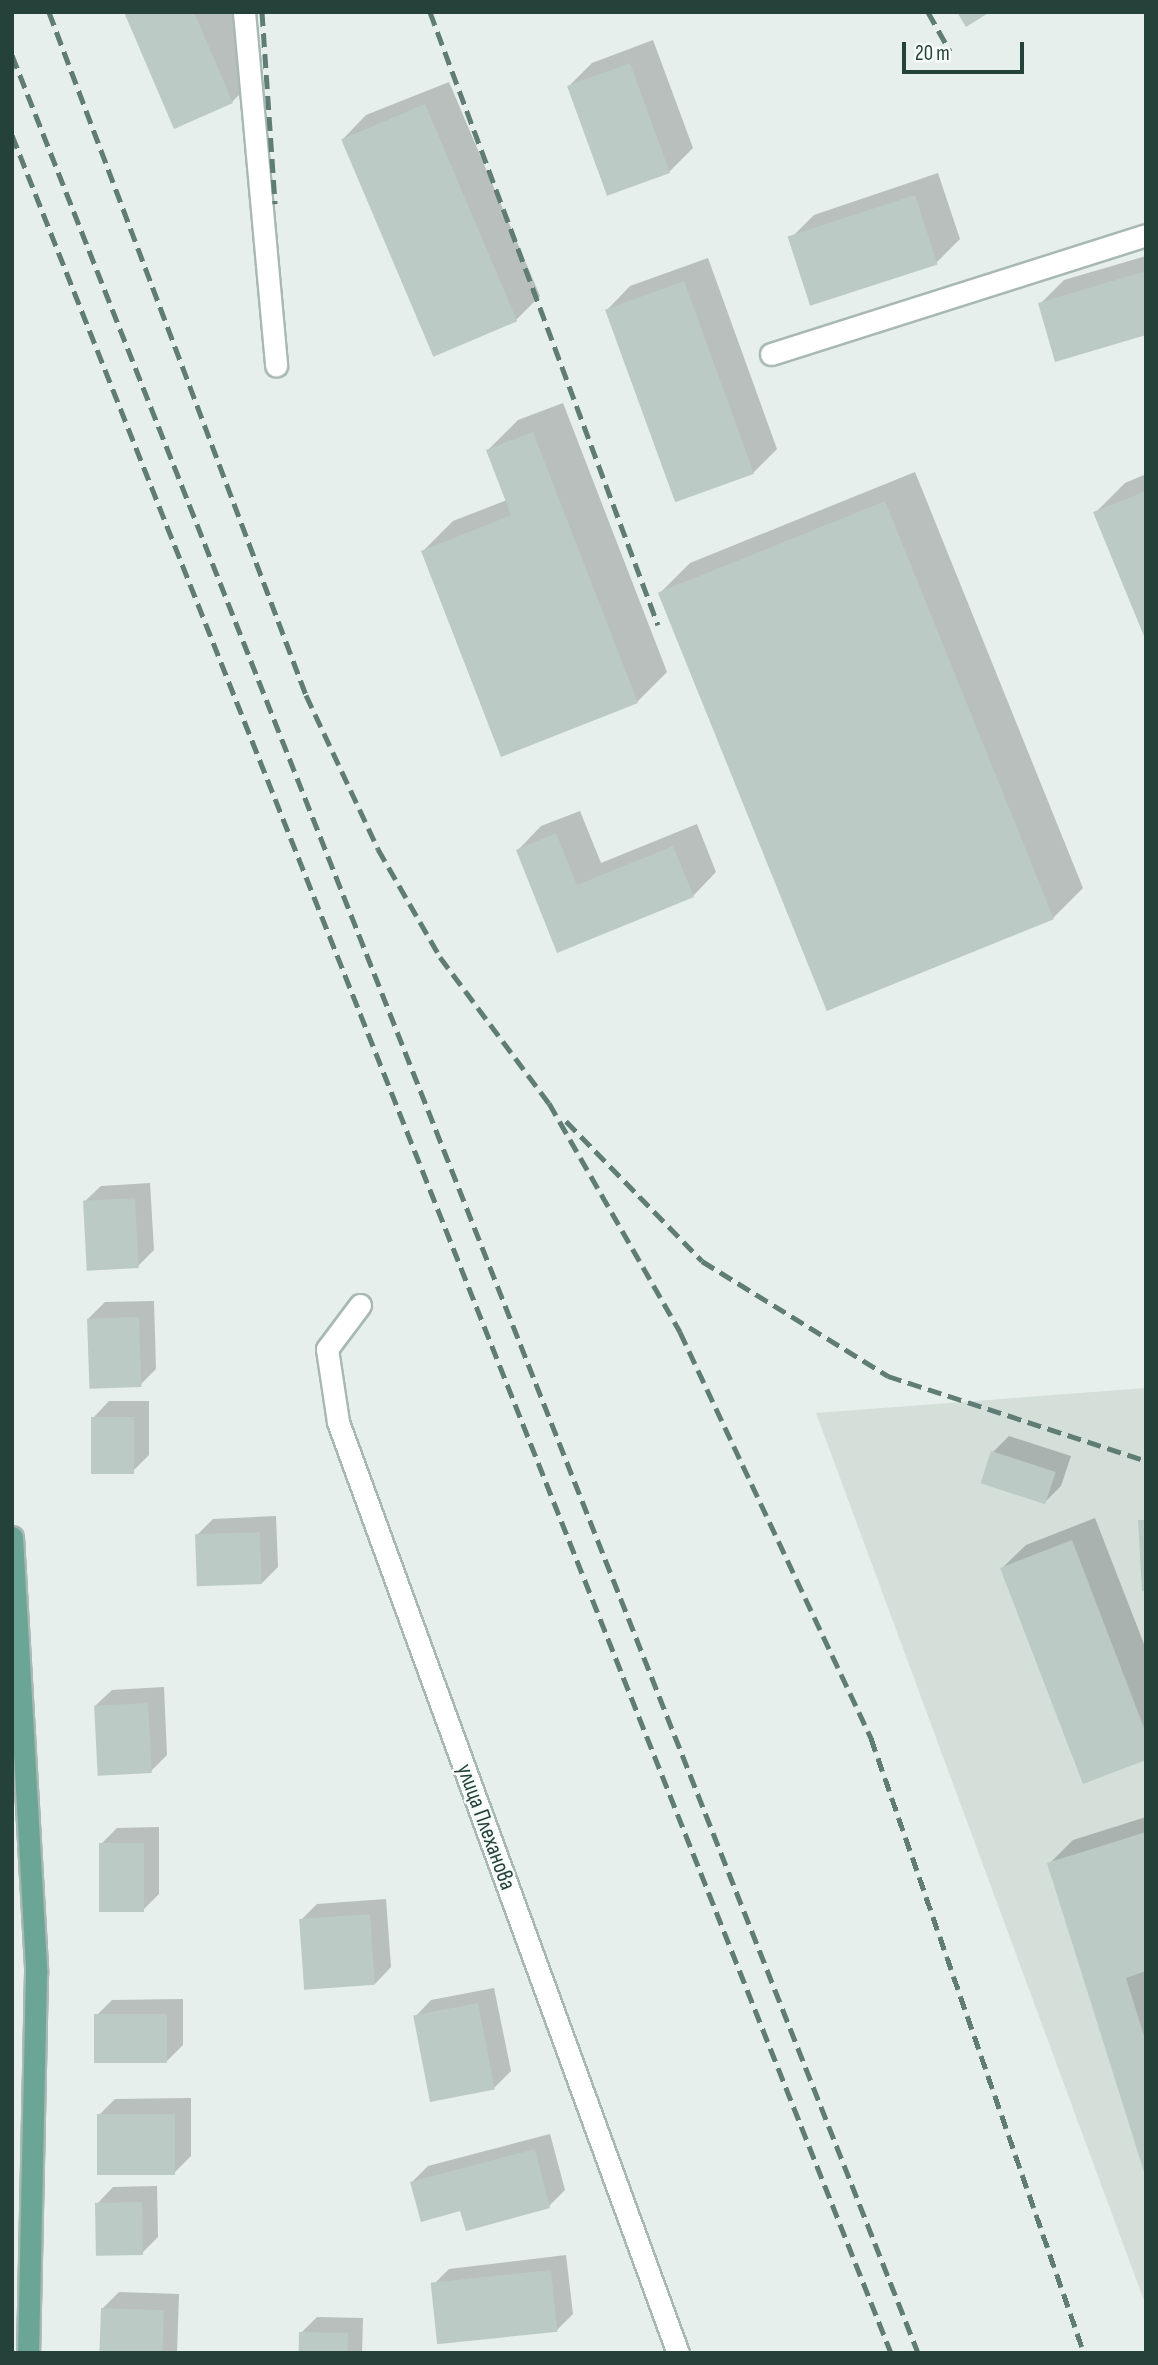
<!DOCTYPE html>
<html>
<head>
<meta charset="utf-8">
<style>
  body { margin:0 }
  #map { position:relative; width:1158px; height:2365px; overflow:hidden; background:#e6efeb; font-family:"Sofia Sans Condensed",sans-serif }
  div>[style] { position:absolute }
  .built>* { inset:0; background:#d4dfda }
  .shadow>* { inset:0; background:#0003 }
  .building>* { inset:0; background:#bbcac4; transform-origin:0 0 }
  .roads { filter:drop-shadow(2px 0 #a8b8b2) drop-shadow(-2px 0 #a8b8b2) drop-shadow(0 2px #a8b8b2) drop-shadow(0 -2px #a8b8b2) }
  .minor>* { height:21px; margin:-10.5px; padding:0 10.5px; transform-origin:10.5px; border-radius:10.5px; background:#fff }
  .major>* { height:21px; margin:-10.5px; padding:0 10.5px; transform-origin:10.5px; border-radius:10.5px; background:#6aa596 }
  .rail>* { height:5px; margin-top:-2.5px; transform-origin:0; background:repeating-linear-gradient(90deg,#5f7d75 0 14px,transparent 0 21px) }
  span { translate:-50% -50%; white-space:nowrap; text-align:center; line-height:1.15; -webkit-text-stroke:5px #f7fbf9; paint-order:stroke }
  .street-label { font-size:23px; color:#24423a }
  .frame { position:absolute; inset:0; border:14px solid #24423a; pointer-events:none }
  .scale { position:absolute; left:902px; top:42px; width:122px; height:32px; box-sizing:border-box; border:4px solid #24423a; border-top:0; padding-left:9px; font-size:21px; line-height:24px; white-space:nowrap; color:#24423a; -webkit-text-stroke:5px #f7fbf9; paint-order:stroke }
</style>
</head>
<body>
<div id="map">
  <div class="built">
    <i style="clip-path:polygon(1146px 1388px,1146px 2306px,816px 1413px)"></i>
  </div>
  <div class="shadow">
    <i style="clip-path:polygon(126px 12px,236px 12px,262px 72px,232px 102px)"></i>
    <i style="clip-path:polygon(653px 40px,693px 148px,669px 172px,569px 86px,592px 63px)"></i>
    <i style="clip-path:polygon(449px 82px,540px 296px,516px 320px,343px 139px,366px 115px)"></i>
    <i style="clip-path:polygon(938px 173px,960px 239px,937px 262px,790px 239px,814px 215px)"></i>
    <i style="clip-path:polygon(1146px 256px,1146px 333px,1040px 304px,1064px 280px)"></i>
    <i style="clip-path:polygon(708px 258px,777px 449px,753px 473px,607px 310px,630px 286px)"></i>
    <i style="clip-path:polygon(563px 403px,667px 672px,637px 702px,423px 551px,453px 521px,507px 500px,488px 450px,518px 420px)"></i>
    <i style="clip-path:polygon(915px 472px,1083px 888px,1053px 918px,660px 593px,690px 563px)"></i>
    <i style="clip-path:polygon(1146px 474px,1146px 637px,1095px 513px,1125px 483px)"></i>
    <i style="clip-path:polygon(580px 811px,601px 863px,697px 824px,716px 872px,693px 896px,558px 950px,518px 850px,541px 826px)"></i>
    <i style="clip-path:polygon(150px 1183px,154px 1250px,138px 1266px,84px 1202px,101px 1186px)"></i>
    <i style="clip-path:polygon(154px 1301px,156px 1369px,140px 1385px,88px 1319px,105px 1302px)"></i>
    <i style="clip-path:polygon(109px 1401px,149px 1401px,149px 1455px,133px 1471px,93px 1418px)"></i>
    <i style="clip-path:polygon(1009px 1436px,1071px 1456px,1061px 1486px,1045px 1502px,993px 1452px)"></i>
    <i style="clip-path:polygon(276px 1516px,278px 1567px,262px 1583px,196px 1536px,213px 1519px)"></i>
    <i style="clip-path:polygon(1095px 1518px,1146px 1649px,1146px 1758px,1002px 1568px,1026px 1545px)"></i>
    <i style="clip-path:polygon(164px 1687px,167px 1755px,151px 1771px,95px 1706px,112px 1690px)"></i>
    <i style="clip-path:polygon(1146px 1817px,1146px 2171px,1049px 1864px,1073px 1840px)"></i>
    <i style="clip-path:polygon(159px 1827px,159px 1894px,143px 1910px,101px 1844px,117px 1828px)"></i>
    <i style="clip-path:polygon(386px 1899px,391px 1967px,375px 1984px,301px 1920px,317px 1904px)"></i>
    <i style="clip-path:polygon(494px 1988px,511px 2071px,495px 2087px,415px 2017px,431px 2000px)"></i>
    <i style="clip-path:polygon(183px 1999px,183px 2045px,167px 2061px,96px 2016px,112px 2000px)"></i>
    <i style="clip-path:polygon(191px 2098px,191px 2156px,175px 2172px,99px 2115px,115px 2099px)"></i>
    <i style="clip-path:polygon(550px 2134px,565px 2190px,549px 2206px,461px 2209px,412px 2182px,428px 2166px)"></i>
    <i style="clip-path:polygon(157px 2186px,158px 2237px,142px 2253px,97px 2204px,113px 2187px)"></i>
    <i style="clip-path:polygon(566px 2255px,573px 2314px,557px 2330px,433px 2285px,449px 2269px)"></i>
    <i style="clip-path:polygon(119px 2292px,179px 2294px,177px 2353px,101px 2353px,103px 2308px)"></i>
    <i style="clip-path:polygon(317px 2317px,363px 2318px,362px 2353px,300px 2353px,301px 2333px)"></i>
  </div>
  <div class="building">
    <i style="clip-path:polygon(124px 12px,194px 12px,233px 103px,174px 129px)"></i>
    <i style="clip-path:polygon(957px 12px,990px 12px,966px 27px)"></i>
    <i style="left:630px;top:63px;width:117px;height:67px;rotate:70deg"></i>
    <i style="left:425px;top:104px;width:236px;height:91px;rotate:67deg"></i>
    <i style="left:915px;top:195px;width:73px;height:134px;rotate:72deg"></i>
    <i style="clip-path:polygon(1146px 271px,1146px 335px,1055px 362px,1038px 303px)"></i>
    <i style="left:684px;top:281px;width:205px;height:84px;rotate:70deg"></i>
    <i style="clip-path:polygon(533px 432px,638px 703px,501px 757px,421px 551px,511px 515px,486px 450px)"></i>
    <i style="clip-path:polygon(1146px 491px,1146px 641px,1093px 512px)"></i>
    <i style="left:885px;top:501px;width:451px;height:245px;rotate:68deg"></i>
    <i style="clip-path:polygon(556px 833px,577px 885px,673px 846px,694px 897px,557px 953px,516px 850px)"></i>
    <i style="left:135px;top:1198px;width:70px;height:52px;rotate:87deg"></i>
    <i style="left:139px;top:1317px;width:70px;height:52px;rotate:88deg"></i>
    <i style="left:91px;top:1417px;width:43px;height:57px"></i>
    <i style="left:991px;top:1451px;width:68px;height:34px;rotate:18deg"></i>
    <i style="clip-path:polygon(1138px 1520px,1146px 1520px,1146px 1591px,1142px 1591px)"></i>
    <i style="left:260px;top:1532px;width:52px;height:65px;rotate:88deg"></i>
    <i style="clip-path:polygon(1072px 1540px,1146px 1733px,1146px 1760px,1083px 1784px,1000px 1568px)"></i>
    <i style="left:148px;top:1703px;width:70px;height:54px;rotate:87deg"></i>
    <i style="clip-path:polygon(1146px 1832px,1146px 1971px,1126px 1978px,1146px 2042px,1145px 2175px,1047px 1863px)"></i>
    <i style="left:99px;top:1843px;width:45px;height:69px"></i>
    <i style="left:370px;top:1914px;width:71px;height:71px;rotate:86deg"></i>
    <i style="left:478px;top:2003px;width:88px;height:66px;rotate:79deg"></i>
    <i style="left:167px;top:2014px;width:49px;height:73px;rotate:90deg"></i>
    <i style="left:97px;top:2114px;width:78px;height:61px"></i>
    <i style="clip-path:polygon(535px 2149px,550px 2208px,466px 2231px,460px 2211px,421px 2222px,410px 2182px)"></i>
    <i style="left:142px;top:2202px;width:53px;height:47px;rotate:89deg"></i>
    <i style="left:551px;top:2270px;width:62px;height:121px;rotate:84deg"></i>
    <i style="left:101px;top:2308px;width:63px;height:45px;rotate:2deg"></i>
    <i style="left:299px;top:2332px;width:49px;height:21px;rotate:1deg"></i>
  </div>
  <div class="roads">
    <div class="minor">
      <i style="left:244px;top:12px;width:355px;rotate:84.8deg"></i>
      <i style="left:771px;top:354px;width:393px;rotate:-17.6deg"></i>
      <i style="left:360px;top:1305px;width:55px;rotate:126.9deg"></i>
      <i style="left:327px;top:1349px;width:74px;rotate:81.4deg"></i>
      <i style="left:338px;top:1422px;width:991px;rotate:69.94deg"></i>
    </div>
    <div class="major">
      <i style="left:12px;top:1537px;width:437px;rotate:86.8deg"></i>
      <i style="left:36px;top:1973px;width:380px;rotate:91.2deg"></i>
    </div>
  </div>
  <div class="rail">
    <i style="left:49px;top:12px;width:730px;rotate:69.38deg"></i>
    <i style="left:306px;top:695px;width:170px;rotate:64.9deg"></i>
    <i style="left:378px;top:849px;width:125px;rotate:60.1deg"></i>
    <i style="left:440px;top:957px;width:182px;rotate:53.3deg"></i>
    <i style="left:549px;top:1103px;width:264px;rotate:60.2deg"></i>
    <i style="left:680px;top:1332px;width:449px;rotate:64.8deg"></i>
    <i style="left:871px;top:1738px;width:651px;rotate:70.9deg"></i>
    <i style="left:262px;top:12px;width:192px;rotate:86.1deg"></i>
    <i style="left:430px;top:12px;width:654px;rotate:69.6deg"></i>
    <i style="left:928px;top:12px;width:45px;rotate:60.6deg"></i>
    <i style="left:12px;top:55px;width:2470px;rotate:68.48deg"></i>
    <i style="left:12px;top:135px;width:2386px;rotate:68.38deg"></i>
    <i style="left:566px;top:1121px;width:195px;rotate:45.8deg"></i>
    <i style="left:702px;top:1261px;width:219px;rotate:31.7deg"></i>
    <i style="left:888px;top:1376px;width:272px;rotate:18.2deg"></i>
  </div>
  <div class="street-label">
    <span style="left:486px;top:1827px;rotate:70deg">улица Плеханова</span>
  </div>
  <div class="frame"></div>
  <div class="scale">20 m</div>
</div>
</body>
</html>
